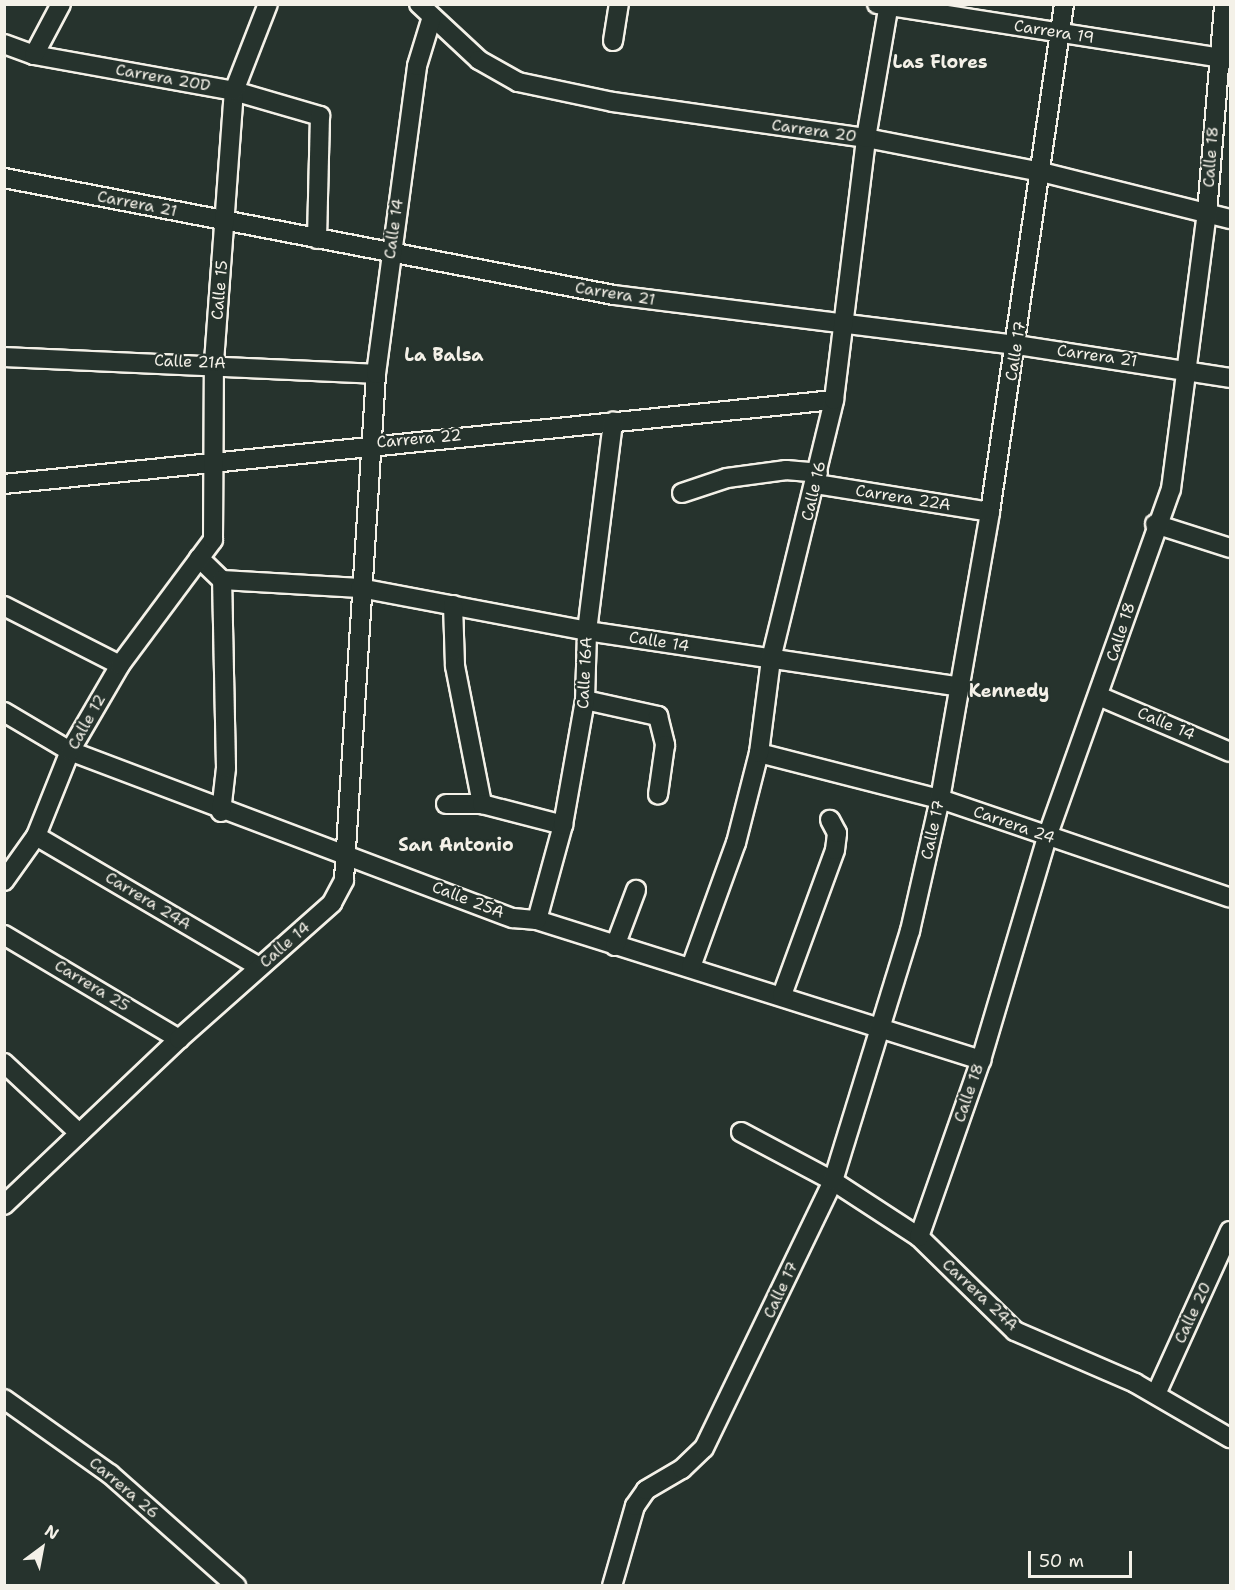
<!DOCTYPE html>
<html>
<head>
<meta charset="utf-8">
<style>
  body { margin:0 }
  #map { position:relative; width:1235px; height:1590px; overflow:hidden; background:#26332d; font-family:"Shantell Sans",sans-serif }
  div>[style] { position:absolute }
  .roads { filter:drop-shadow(2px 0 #f4f1e8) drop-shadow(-2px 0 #f4f1e8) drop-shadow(0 2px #f4f1e8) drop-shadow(0 -2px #f4f1e8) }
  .minor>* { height:18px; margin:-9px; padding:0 9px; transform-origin:9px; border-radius:9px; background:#26332d }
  span { translate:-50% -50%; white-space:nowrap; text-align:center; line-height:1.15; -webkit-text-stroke:4.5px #26332d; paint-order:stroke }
  .street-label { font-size:16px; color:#f4f1e8 }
  .neighbourhood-label { font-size:18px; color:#f4f1e8; font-weight:700 }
  .frame { position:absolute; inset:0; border:6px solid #f4f1e8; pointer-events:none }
  .north { position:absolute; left:12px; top:1518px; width:60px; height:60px; -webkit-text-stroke:4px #26332d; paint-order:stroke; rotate:32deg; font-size:16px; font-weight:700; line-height:24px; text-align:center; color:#f4f1e8 }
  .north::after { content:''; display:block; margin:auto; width:21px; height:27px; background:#f4f1e8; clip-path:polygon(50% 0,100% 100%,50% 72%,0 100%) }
  .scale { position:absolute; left:1028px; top:1551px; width:104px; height:27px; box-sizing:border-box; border:3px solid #f4f1e8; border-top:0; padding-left:8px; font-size:18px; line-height:21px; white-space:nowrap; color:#f4f1e8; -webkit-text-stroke:4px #26332d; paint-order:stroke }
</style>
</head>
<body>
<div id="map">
  <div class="roads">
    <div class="minor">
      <i style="left:419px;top:4px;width:82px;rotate:43deg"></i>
      <i style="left:479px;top:60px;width:45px;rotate:29.4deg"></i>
      <i style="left:518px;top:82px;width:97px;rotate:11.9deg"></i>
      <i style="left:613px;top:102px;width:256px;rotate:8.1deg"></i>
      <i style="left:866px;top:138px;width:178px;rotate:11deg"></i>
      <i style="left:1041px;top:172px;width:195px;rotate:14deg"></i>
      <i style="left:877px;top:4px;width:357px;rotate:8.9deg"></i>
      <i style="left:613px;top:41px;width:37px;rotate:-81deg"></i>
      <i style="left:4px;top:44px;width:32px;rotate:20deg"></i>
      <i style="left:34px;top:55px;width:203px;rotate:10.2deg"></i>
      <i style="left:234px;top:91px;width:90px;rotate:16.2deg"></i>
      <i style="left:320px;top:116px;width:123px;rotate:91.4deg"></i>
      <i style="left:34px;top:55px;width:58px;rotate:-62.1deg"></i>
      <i style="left:4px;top:178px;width:621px;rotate:10.86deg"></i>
      <i style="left:614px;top:295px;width:406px;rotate:7.1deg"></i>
      <i style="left:1017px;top:345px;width:216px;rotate:8.8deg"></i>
      <i style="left:4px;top:357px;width:372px;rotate:2.6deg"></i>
      <i style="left:4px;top:484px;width:834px;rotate:-5.78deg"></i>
      <i style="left:816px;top:484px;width:176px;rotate:9.1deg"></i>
      <i style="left:682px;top:493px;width:47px;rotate:-18.4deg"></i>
      <i style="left:727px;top:478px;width:60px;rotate:-7.7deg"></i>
      <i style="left:786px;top:470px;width:32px;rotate:5deg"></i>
      <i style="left:1155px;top:524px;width:79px;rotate:17.7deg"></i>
      <i style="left:199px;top:558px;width:32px;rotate:44deg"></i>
      <i style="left:222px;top:580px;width:138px;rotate:3.3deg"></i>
      <i style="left:360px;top:588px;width:231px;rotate:10.7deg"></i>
      <i style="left:587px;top:631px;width:377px;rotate:8.5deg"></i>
      <i style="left:453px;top:605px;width:61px;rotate:88.1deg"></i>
      <i style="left:455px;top:666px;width:141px;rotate:78.9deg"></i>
      <i style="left:4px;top:606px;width:130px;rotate:27deg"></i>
      <i style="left:1101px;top:697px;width:140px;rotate:23.1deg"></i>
      <i style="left:585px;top:700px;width:75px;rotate:12.4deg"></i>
      <i style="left:658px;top:716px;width:30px;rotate:76deg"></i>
      <i style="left:665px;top:745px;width:50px;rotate:98deg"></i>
      <i style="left:4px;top:712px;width:77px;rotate:30.6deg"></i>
      <i style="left:70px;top:751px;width:473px;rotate:20.7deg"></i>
      <i style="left:513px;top:918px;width:24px;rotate:5deg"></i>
      <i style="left:537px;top:920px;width:466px;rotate:17.5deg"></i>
      <i style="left:759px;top:753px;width:187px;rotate:14.3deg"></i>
      <i style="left:940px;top:799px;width:306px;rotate:18.8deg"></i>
      <i style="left:446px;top:804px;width:36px"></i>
      <i style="left:482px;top:804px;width:84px;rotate:14.5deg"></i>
      <i style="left:221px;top:812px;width:44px;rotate:-83.5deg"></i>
      <i style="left:226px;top:768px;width:188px;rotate:-91.2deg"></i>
      <i style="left:36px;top:836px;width:259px;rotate:30.4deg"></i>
      <i style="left:4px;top:881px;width:55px;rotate:-54.6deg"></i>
      <i style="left:36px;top:836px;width:92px;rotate:-68.2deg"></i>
      <i style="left:70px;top:751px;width:99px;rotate:-59.8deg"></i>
      <i style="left:120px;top:665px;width:156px;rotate:-53.4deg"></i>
      <i style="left:213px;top:540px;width:178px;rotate:-89.7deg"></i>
      <i style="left:214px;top:362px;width:272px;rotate:-85.8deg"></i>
      <i style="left:234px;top:91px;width:93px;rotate:-68.7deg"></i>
      <i style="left:537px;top:920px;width:98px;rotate:-74.7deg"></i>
      <i style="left:563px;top:825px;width:127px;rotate:-80deg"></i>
      <i style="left:585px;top:700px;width:69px;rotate:-88.3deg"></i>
      <i style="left:587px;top:631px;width:211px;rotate:-82.9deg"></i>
      <i style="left:4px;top:935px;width:204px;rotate:30.7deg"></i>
      <i style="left:615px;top:946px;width:60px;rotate:-69.4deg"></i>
      <i style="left:691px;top:967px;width:132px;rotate:-70.1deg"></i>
      <i style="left:736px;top:843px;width:93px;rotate:-75.7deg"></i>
      <i style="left:759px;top:753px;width:95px;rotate:-82.7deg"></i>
      <i style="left:771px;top:659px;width:267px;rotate:-76.3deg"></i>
      <i style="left:834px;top:400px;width:264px;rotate:-83deg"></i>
      <i style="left:866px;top:138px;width:136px;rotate:-80.3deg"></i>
      <i style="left:782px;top:995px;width:154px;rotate:-69.9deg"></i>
      <i style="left:835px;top:850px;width:17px;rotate:-83deg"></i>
      <i style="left:837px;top:833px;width:15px;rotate:-118deg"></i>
      <i style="left:4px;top:1063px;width:103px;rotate:43deg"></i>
      <i style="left:741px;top:1132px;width:104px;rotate:28deg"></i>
      <i style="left:833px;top:1181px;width:103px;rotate:33.1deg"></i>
      <i style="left:919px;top:1237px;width:134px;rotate:44.4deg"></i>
      <i style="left:1015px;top:1331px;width:131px;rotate:23.4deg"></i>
      <i style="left:1135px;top:1383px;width:110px;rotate:30.1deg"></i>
      <i style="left:4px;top:1205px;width:241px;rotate:-43.5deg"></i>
      <i style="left:179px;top:1039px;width:205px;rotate:-41.6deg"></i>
      <i style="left:332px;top:903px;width:26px;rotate:-62deg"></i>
      <i style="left:344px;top:880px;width:507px;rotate:-86.38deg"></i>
      <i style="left:376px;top:374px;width:311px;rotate:-82.4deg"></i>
      <i style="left:417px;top:66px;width:51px;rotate:-73deg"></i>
      <i style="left:919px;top:1237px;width:188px;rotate:-70.7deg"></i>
      <i style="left:981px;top:1060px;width:233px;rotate:-73.5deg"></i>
      <i style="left:1047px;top:837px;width:369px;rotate:-70.4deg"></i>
      <i style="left:1171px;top:489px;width:278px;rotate:-82.6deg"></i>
      <i style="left:1207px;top:213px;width:210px;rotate:-85.3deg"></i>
      <i style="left:1156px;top:1394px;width:179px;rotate:-65.6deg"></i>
      <i style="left:4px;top:1399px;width:130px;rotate:35.3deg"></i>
      <i style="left:110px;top:1474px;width:169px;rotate:41.6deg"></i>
      <i style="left:612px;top:1586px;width:83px;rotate:-74deg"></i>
      <i style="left:635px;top:1506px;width:19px;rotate:-55deg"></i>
      <i style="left:646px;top:1490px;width:42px;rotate:-30.3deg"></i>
      <i style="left:682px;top:1469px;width:30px;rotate:-44deg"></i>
      <i style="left:704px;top:1448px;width:297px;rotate:-64.2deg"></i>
      <i style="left:833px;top:1181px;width:262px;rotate:-72.9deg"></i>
      <i style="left:910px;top:931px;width:135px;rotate:-77.2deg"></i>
      <i style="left:940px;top:799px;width:291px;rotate:-80.1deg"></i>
      <i style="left:990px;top:512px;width:513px;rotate:-81.71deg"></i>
    </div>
  </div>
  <div class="street-label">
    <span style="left:1054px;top:32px;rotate:9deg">Carrera 19</span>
    <span style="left:163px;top:78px;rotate:10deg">Carrera 20D</span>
    <span style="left:814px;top:131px;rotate:8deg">Carrera 20</span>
    <span style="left:1211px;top:157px;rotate:-86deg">Calle 18</span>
    <span style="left:137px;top:204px;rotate:11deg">Carrera 21</span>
    <span style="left:394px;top:229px;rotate:-82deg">Calle 14</span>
    <span style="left:220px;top:290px;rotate:-85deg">Calle 15</span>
    <span style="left:615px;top:294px;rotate:9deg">Carrera 21</span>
    <span style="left:1016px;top:351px;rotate:-81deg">Calle 17</span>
    <span style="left:1097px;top:356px;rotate:8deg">Carrera 21</span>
    <span style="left:190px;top:362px;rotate:2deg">Calle 21A</span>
    <span style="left:419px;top:439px;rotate:-5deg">Carrera 22</span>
    <span style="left:814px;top:491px;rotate:-77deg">Calle 16</span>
    <span style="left:903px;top:498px;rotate:9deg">Carrera 22A</span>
    <span style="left:1121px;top:632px;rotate:-72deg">Calle 18</span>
    <span style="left:659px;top:642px;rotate:9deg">Calle 14</span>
    <span style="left:585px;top:673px;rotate:-87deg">Calle 16A</span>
    <span style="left:87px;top:722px;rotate:-61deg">Calle 12</span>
    <span style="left:1166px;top:724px;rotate:23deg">Calle 14</span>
    <span style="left:1014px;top:825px;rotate:19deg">Carrera 24</span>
    <span style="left:933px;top:830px;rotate:-78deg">Calle 17</span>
    <span style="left:468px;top:900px;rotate:21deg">Calle 25A</span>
    <span style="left:148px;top:901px;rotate:31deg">Carrera 24A</span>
    <span style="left:285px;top:945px;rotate:-41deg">Calle 14</span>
    <span style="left:92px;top:986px;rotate:31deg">Carrera 25</span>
    <span style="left:969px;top:1093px;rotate:-71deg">Calle 18</span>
    <span style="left:781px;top:1290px;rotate:-65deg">Calle 17</span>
    <span style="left:980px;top:1295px;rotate:43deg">Carrera 24A</span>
    <span style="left:1193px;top:1313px;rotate:-65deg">Calle 20</span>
    <span style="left:124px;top:1488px;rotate:40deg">Carrera 26</span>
  </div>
  <div class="neighbourhood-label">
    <span style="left:940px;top:62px">Las Flores</span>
    <span style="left:444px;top:355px">La Balsa</span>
    <span style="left:1009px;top:691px">Kennedy</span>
    <span style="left:456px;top:845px">San Antonio</span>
  </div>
  <div class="frame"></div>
  <div class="north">N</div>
  <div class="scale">50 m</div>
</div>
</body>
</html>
